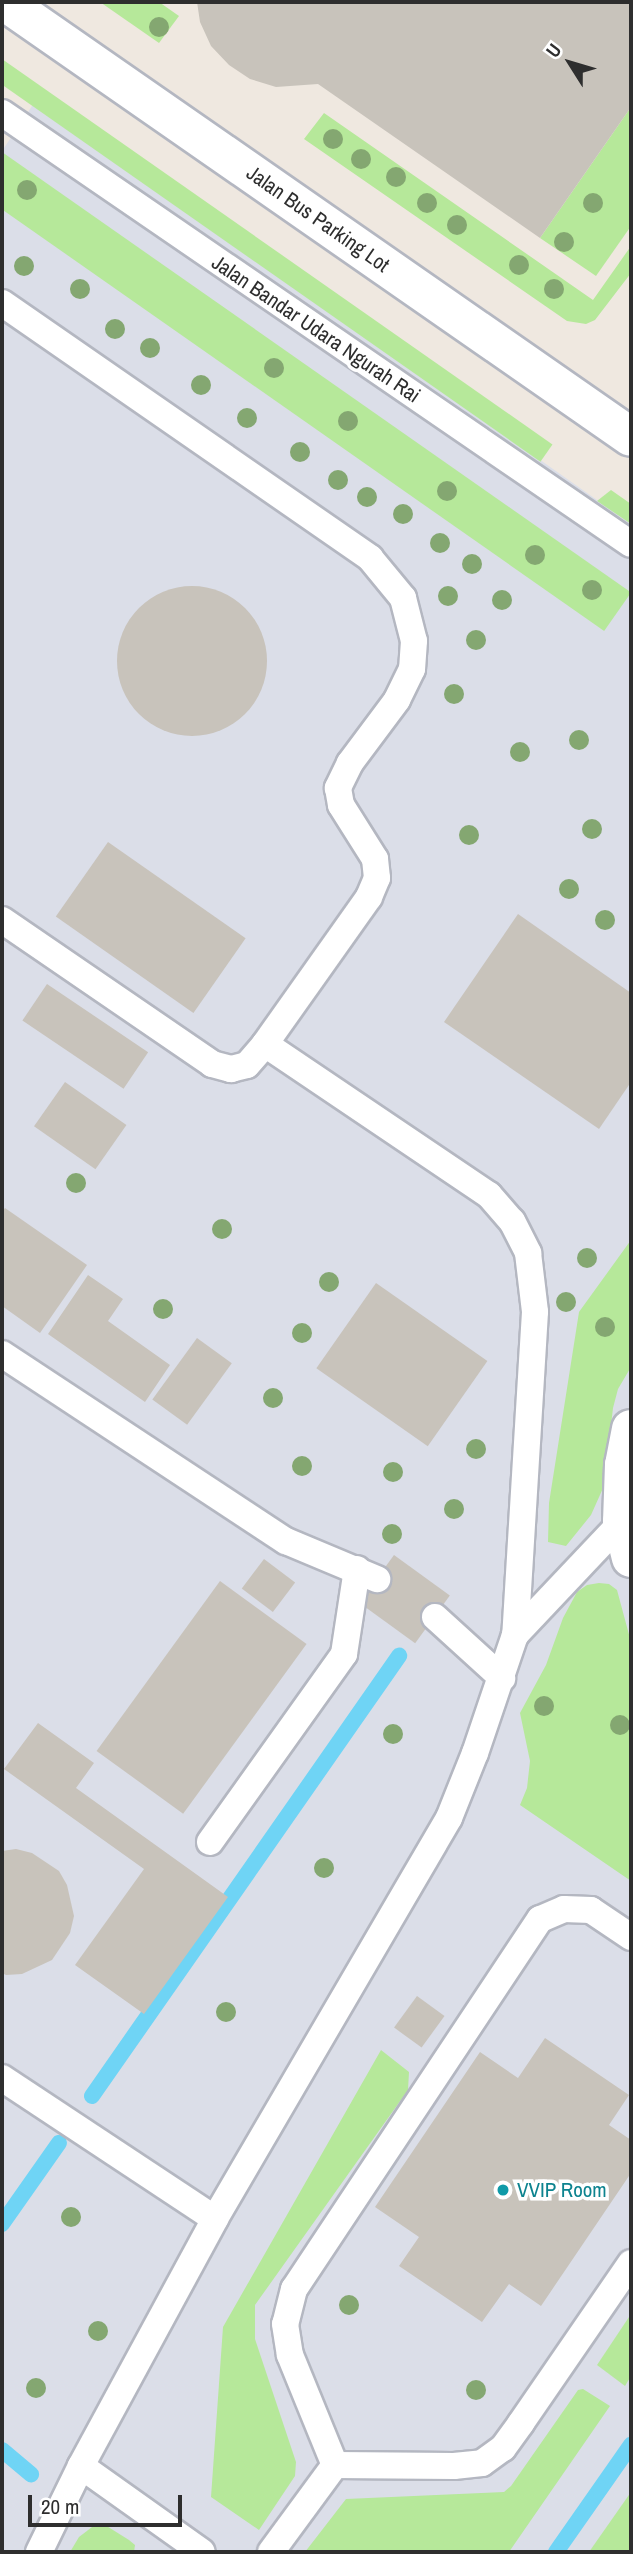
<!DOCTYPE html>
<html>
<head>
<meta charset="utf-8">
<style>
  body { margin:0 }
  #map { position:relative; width:633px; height:2554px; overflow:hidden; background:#efe8e0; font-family:"Archivo Narrow",sans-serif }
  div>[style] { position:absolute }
  .airport>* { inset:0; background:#dbdee8 }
  .green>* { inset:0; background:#b6e89a; transform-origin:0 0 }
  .stream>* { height:16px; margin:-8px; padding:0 8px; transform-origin:8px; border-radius:8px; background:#6fd4f5 }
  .building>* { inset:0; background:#c8c3bb; transform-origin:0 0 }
  .round { border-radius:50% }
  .roads { filter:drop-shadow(2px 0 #b4b7c1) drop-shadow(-2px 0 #b4b7c1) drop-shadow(0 2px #b4b7c1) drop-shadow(0 -2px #b4b7c1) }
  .lane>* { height:26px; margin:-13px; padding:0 13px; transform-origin:13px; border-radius:13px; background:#fff }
  .street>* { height:38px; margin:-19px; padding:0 19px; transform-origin:19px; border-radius:19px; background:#fff }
  .trees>* { width:20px; height:20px; margin:-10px; border-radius:50%; background:#84a771 }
  .dots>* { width:19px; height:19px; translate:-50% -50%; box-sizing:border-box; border:4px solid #fff; border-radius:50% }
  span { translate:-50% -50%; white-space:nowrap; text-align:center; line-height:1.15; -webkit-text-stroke:7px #fff; paint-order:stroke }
  .street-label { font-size:21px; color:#2e2e2e }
  .culture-label { font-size:21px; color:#0d838f }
  .left { translate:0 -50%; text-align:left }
  .frame { position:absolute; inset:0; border:4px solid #2e2e2e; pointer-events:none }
  .north { position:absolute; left:535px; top:28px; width:70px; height:70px; -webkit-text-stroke:5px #fff; paint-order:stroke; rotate:307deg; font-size:19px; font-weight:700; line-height:28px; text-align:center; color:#2e2e2e }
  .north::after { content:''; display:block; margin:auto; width:24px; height:32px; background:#2e2e2e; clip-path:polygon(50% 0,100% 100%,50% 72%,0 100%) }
  .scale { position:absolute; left:28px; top:2495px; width:154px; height:32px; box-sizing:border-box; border:4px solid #2e2e2e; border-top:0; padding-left:9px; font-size:21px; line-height:24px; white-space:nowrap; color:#2e2e2e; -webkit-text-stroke:5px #fff; paint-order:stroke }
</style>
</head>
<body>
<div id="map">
  <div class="airport">
    <i style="clip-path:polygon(34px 103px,631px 524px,631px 2552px,2px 2552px,2px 151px)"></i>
  </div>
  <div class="green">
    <i style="clip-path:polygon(100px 2px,159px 2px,179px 16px,159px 43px)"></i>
    <i style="left:2px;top:59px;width:672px;height:21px;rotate:35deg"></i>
    <i style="clip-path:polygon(631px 107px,631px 226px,596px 276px,540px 238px)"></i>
    <i style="clip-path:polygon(324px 113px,593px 300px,631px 246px,631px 273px,595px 320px,586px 324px,567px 321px,304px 139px)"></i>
    <i style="left:2px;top:152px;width:768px;height:47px;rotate:35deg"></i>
    <i style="clip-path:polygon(611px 490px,631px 504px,631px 524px,597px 501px)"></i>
    <i style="clip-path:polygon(631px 1240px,631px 1367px,618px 1389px,613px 1408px,604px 1486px,591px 1515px,566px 1546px,548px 1542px,549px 1503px,579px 1312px)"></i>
    <i style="clip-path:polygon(599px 1583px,609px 1584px,617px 1590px,631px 1642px,631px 1881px,520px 1805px,527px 1788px,530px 1761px,520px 1713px,546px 1665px,563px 1618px,577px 1592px,587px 1585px)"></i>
    <i style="clip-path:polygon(381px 2050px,409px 2072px,408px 2090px,255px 2305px,255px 2339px,296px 2462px,295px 2476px,259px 2530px,211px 2497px,223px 2327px)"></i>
    <i style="clip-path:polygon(631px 2314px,631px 2376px,625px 2386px,597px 2365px)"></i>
    <i style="clip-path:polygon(583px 2389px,610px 2406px,509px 2552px,305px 2552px,346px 2499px,504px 2492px,511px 2486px,578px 2390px)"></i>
    <i style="clip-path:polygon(631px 2492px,631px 2552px,589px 2552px)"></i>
    <i style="clip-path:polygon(96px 2524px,105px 2525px,129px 2540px,135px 2545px,134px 2552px,70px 2552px,79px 2537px)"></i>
  </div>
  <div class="stream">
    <i style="left:92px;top:2096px;width:537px;rotate:-55.1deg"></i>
    <i style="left:2px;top:2224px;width:99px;rotate:-54.9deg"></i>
    <i style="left:2px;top:2450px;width:38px;rotate:40deg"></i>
    <i style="left:556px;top:2552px;width:131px;rotate:-55deg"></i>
  </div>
  <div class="building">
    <i style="clip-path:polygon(197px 2px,631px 2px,631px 107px,540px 238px,318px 84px,276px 87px,250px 79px,229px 65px,211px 46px,200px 22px)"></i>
    <i class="round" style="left:117px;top:586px;width:150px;height:150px"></i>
    <i style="left:108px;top:842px;width:168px;height:91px;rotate:35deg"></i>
    <i style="clip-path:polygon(518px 914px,631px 993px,631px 1082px,599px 1129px,444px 1022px)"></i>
    <i style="left:47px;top:984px;width:122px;height:44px;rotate:34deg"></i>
    <i style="left:65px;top:1082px;width:75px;height:54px;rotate:35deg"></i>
    <i style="clip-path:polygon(5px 1208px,87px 1265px,40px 1333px,2px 1306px,2px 1212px)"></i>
    <i style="clip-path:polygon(88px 1275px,123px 1299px,108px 1321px,170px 1365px,145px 1402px,48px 1334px)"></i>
    <i style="left:376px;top:1283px;width:136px;height:104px;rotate:35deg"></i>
    <i style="left:197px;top:1338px;width:43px;height:76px;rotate:36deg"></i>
    <i style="left:394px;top:1555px;width:69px;height:59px;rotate:36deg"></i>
    <i style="left:264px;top:1559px;width:39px;height:37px;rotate:37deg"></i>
    <i style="left:220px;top:1581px;width:107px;height:210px;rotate:36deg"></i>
    <i style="clip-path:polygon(38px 1723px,94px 1763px,76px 1788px,228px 1897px,144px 2014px,75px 1965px,144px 1869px,4px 1769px)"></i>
    <i style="clip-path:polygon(16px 1849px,32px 1853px,59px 1871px,67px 1885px,74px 1916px,70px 1933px,52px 1960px,22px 1974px,6px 1975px,2px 1973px,2px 1851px)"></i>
    <i style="left:417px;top:1996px;width:34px;height:39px;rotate:36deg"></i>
    <i style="clip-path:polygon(545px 2038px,629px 2095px,609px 2125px,631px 2140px,631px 2173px,541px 2306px,509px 2284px,482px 2322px,399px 2266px,419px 2237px,375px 2207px,480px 2052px,518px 2078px)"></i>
  </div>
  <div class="roads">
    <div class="lane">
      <i style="left:2px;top:113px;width:762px;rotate:34.42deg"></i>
      <i style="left:2px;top:303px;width:448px;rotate:34.7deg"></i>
      <i style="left:370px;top:558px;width:52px;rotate:50.5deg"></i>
      <i style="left:403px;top:598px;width:44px;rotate:75.7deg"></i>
      <i style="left:414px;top:641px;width:28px;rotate:94deg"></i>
      <i style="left:412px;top:669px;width:34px;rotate:116deg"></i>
      <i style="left:397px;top:700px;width:79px;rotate:126.7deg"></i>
      <i style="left:350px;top:763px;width:28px;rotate:116deg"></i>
      <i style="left:338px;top:788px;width:17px;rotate:80deg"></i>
      <i style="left:341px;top:805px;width:64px;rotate:57.8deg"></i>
      <i style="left:375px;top:859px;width:19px;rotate:84deg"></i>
      <i style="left:377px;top:878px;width:21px;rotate:113deg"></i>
      <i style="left:369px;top:897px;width:180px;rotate:125.3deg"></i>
      <i style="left:265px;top:1044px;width:270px;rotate:34deg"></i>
      <i style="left:489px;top:1195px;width:35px;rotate:49deg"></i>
      <i style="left:512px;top:1221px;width:36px;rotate:63deg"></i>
      <i style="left:528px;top:1253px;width:59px;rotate:83.2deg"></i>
      <i style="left:535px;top:1312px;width:324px;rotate:93.5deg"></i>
      <i style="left:515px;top:1635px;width:125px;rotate:108.7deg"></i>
      <i style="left:475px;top:1753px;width:70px;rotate:111.8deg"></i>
      <i style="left:449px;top:1818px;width:464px;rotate:120.3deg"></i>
      <i style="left:215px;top:2219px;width:281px;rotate:118.5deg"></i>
      <i style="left:81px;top:2466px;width:96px;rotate:116deg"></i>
      <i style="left:2px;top:920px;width:255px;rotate:34.4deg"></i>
      <i style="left:212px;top:1064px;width:20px;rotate:15deg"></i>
      <i style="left:231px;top:1069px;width:16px;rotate:-14deg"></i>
      <i style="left:247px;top:1065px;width:28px;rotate:-49deg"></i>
      <i style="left:2px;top:1354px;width:340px;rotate:33.4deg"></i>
      <i style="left:286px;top:1541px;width:99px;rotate:22.7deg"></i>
      <i style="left:435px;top:1617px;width:91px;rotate:42.3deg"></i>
      <i style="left:515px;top:1635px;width:156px;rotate:-46.6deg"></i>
      <i style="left:210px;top:1842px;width:231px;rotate:-54.5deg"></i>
      <i style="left:344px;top:1654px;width:86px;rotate:-81.3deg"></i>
      <i style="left:631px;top:1937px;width:48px;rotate:-146deg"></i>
      <i style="left:591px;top:1910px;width:27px;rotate:-178deg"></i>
      <i style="left:564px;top:1909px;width:26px;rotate:157deg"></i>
      <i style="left:540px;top:1919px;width:444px;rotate:123.6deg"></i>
      <i style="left:294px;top:2289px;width:36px;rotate:104deg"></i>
      <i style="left:285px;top:2324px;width:31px;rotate:81deg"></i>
      <i style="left:290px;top:2355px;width:119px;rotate:67.8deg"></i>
      <i style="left:335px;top:2465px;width:119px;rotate:0.5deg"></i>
      <i style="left:454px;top:2466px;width:28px;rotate:-6deg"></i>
      <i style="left:482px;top:2463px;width:26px;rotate:-36deg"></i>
      <i style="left:503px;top:2448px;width:31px;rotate:-54deg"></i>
      <i style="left:521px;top:2423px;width:194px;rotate:-55.5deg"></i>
      <i style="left:2px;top:2078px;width:255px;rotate:33.5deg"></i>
      <i style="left:81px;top:2466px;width:148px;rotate:35.4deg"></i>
      <i style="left:271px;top:2552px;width:108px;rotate:-53.7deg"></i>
    </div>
    <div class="street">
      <i style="left:5px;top:2px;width:762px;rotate:34.79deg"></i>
      <i style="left:631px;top:1429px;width:37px;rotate:101deg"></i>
      <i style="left:624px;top:1465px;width:57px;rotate:92deg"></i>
      <i style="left:622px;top:1522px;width:37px;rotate:76deg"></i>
    </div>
  </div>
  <div class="trees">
    <i style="left:159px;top:27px"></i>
    <i style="left:333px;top:139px"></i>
    <i style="left:361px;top:159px"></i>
    <i style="left:396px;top:177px"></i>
    <i style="left:27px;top:190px"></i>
    <i style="left:427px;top:203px"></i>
    <i style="left:593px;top:203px"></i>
    <i style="left:457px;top:225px"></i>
    <i style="left:564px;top:242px"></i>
    <i style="left:519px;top:265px"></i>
    <i style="left:24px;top:266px"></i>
    <i style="left:80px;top:289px"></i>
    <i style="left:554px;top:289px"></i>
    <i style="left:115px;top:329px"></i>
    <i style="left:150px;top:348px"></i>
    <i style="left:274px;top:368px"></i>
    <i style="left:201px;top:385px"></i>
    <i style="left:247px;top:418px"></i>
    <i style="left:348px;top:421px"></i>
    <i style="left:300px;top:452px"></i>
    <i style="left:338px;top:480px"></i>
    <i style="left:447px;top:491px"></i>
    <i style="left:367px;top:497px"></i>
    <i style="left:403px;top:514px"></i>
    <i style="left:440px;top:543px"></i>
    <i style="left:535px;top:555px"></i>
    <i style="left:472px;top:564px"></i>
    <i style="left:592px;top:590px"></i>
    <i style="left:448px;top:596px"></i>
    <i style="left:502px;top:600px"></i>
    <i style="left:476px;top:640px"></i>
    <i style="left:454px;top:694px"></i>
    <i style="left:579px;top:740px"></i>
    <i style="left:520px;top:752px"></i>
    <i style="left:592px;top:829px"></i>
    <i style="left:469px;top:835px"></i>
    <i style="left:569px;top:889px"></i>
    <i style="left:605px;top:920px"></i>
    <i style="left:76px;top:1183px"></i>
    <i style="left:222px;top:1229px"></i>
    <i style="left:587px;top:1258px"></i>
    <i style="left:329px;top:1282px"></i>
    <i style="left:566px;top:1302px"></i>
    <i style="left:163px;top:1309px"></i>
    <i style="left:605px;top:1327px"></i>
    <i style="left:302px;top:1333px"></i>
    <i style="left:273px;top:1398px"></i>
    <i style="left:476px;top:1449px"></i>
    <i style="left:302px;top:1466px"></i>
    <i style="left:393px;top:1472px"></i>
    <i style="left:454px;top:1509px"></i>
    <i style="left:392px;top:1534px"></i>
    <i style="left:544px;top:1706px"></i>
    <i style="left:620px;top:1725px"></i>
    <i style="left:393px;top:1734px"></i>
    <i style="left:324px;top:1868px"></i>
    <i style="left:226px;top:2012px"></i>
    <i style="left:71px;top:2217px"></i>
    <i style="left:349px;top:2305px"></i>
    <i style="left:98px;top:2331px"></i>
    <i style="left:36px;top:2388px"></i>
    <i style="left:476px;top:2390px"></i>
  </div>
  <div class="dots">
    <i style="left:503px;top:2190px;background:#0f9aa8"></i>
  </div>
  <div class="street-label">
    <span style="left:318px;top:219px;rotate:35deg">Jalan Bus Parking Lot</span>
    <span style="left:316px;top:329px;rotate:34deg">Jalan Bandar Udara Ngurah Rai</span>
  </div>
  <div class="culture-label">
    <span class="left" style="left:517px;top:2190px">VVIP Room</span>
  </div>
  <div class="frame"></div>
  <div class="north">U</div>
  <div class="scale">20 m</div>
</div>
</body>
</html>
